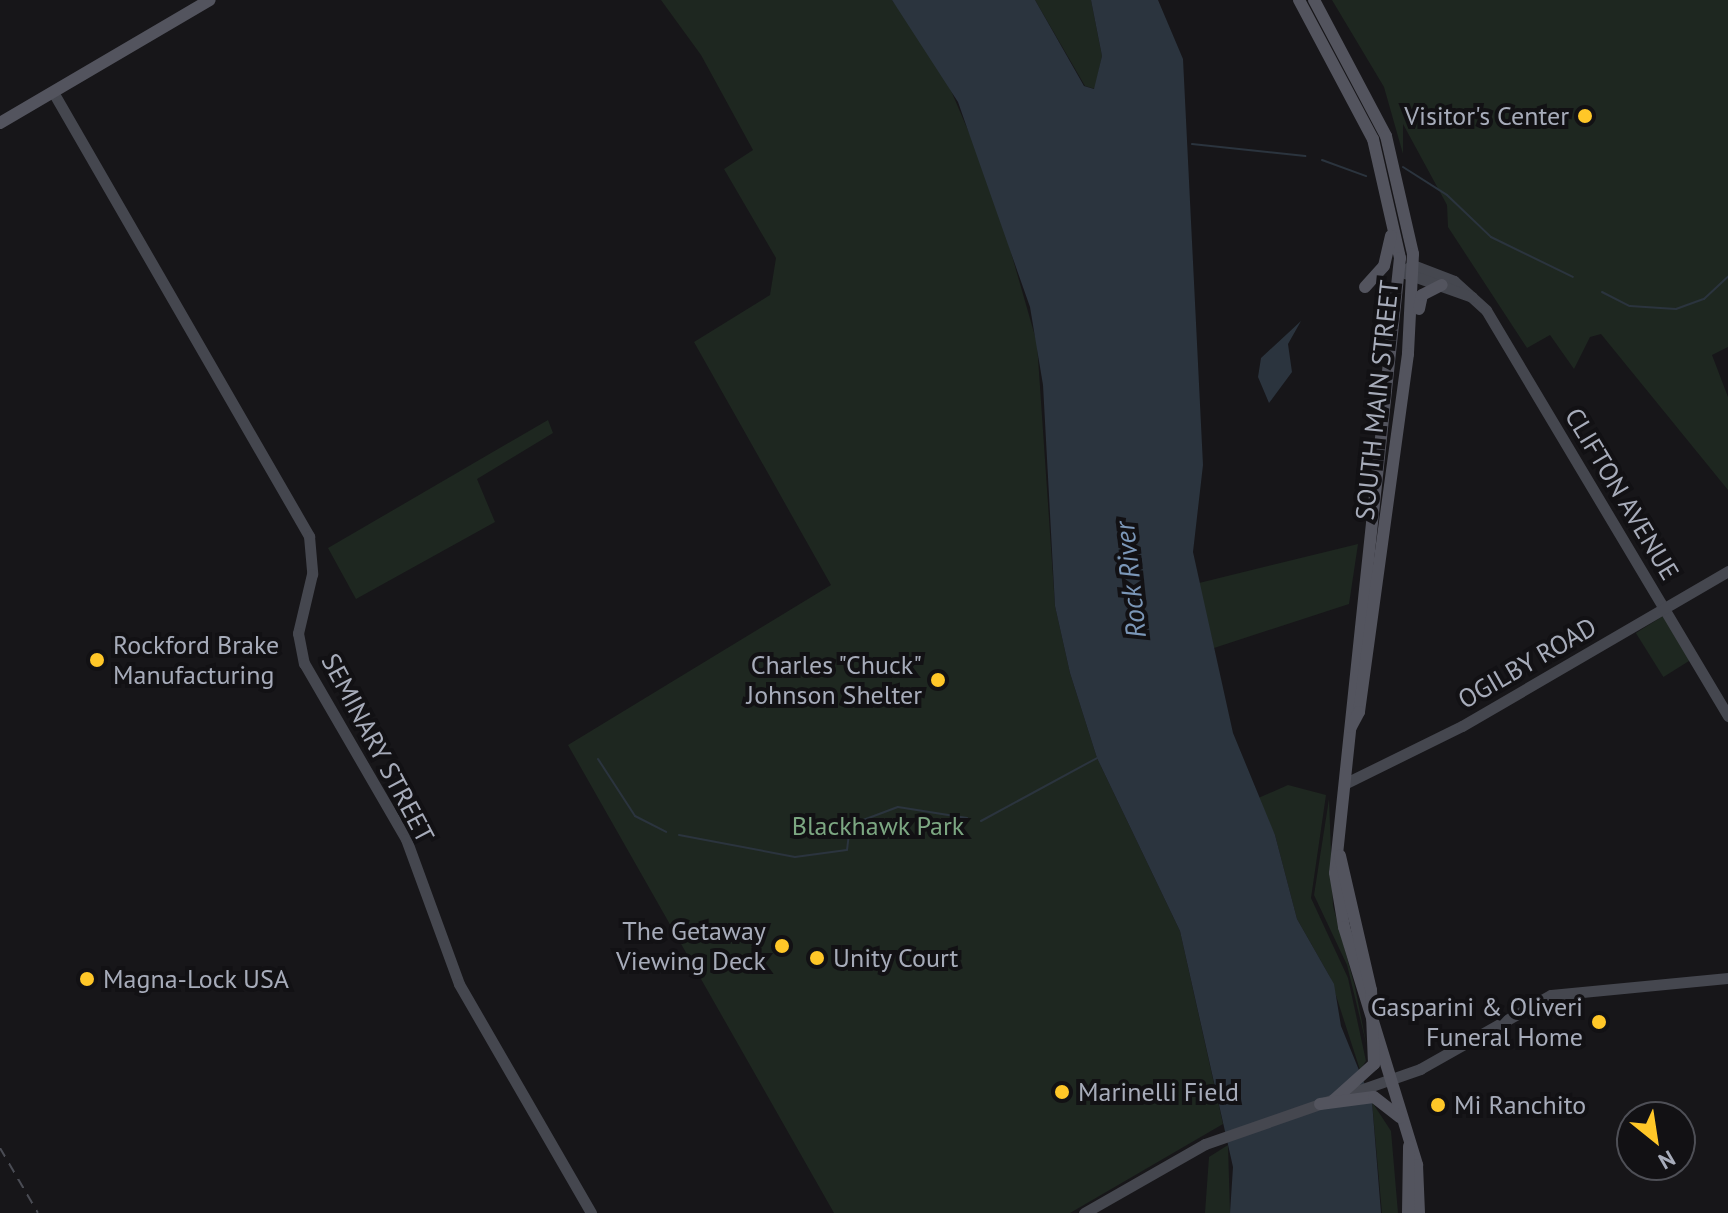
<!DOCTYPE html>
<html>
<head>
<meta charset="utf-8">
<style>
  body { margin:0 }
  #map { position:relative; width:1728px; height:1213px; overflow:hidden; background:#171619; font-family:"PT Sans",sans-serif }
  div>[style] { position:absolute }
  .green>* { inset:0; background:#1e2720; transform-origin:0 0 }
  .water>* { inset:0; background:#2b343e }
  .stream>* { height:2px; margin:-1px; padding:0 1px; transform-origin:1px; border-radius:1px; background:#2b343e }
  .secondary>* { height:11px; margin:-5.5px; padding:0 5.5px; transform-origin:5.5px; border-radius:5.5px; background:#45474f }
  .primary>* { height:12px; margin:-6px; padding:0 6px; transform-origin:6px; border-radius:6px; background:#53545e }
  .rail>* { height:2px; margin-top:-1px; transform-origin:0; background:repeating-linear-gradient(90deg,#4a4c54 0 10px,transparent 0 18px) }
  .dots>* { width:22px; height:22px; translate:-50% -50%; box-sizing:border-box; border:4px solid #121114; border-radius:50% }
  span { translate:-50% -50%; white-space:nowrap; text-align:center; line-height:1.15; -webkit-text-stroke:8px #121114; paint-order:stroke }
  .poi-label { font-size:26px; color:#a7acba }
  .right { translate:-100% -50%; text-align:right }
  .left { translate:0 -50%; text-align:left }
  .street-label { font-size:26px; color:#a7acba }
  .park-label { font-size:26px; color:#7ca782 }
  .water-label { font-size:28px; color:#7b97b8; font-style:italic }
  .north { position:absolute; left:1616px; top:1101px; width:80px; height:80px; box-sizing:border-box; background:#121114; border:2px solid #4e4f56; border-radius:50%; rotate:150deg; font-size:22px; font-weight:700; line-height:32px; text-align:center; color:#a7acba }
  .north::after { content:''; display:block; margin:auto; width:28px; height:36px; background:#ffc728; clip-path:polygon(50% 0,100% 100%,50% 72%,0 100%) }
</style>
</head>
<body>
<div id="map">
  <div class="green">
    <i style="clip-path:polygon(661px 0,892px 0,940px 65px,992px 186px,1037px 343px,1055px 606px,1070px 673px,1097px 758px,1180px 931px,1223px 1124px,1070px 1213px,834px 1213px,568px 745px,831px 585px,694px 342px,770px 295px,776px 258px,724px 169px,753px 150px,701px 55px)"></i>
    <i style="clip-path:polygon(1035px 0,1091px 0,1102px 56px,1095px 89px,1085px 86px)"></i>
    <i style="clip-path:polygon(1332px 0,1728px 0,1728px 347px,1712px 355px,1728px 397px,1728px 490px,1601px 334px,1590px 337px,1574px 369px,1550px 335px,1527px 348px,1448px 227px,1447px 205px,1403px 124px,1403px 154px,1384px 87px)"></i>
    <i style="clip-path:polygon(548px 420px,553px 433px,477px 479px,495px 522px,356px 599px,328px 548px)"></i>
    <i style="clip-path:polygon(1358px 544px,1349px 604px,1211px 649px,1199px 583px)"></i>
    <i style="left:1663px;top:616px;width:52px;height:32px;rotate:58deg"></i>
    <i style="clip-path:polygon(1288px 785px,1326px 795px,1311px 898px,1348px 978px,1366px 1061px,1360px 1070px,1330px 977px,1297px 919px,1275px 835px,1256px 799px)"></i>
    <i style="clip-path:polygon(1329px 799px,1333px 906px,1355px 987px,1367px 1047px,1347px 965px,1314px 895px)"></i>
    <i style="clip-path:polygon(1372px 1102px,1391px 1131px,1398px 1213px,1382px 1213px)"></i>
    <i style="clip-path:polygon(1228px 1145px,1230px 1213px,1205px 1213px,1209px 1157px)"></i>
  </div>
  <div class="water">
    <i style="clip-path:polygon(892px 0,1035px 0,1084px 86px,1094px 89px,1102px 56px,1091px 0,1158px 0,1183px 59px,1203px 465px,1193px 552px,1233px 733px,1275px 835px,1297px 919px,1334px 984px,1341px 1026px,1372px 1102px,1381px 1213px,1230px 1213px,1233px 1167px,1180px 931px,1097px 758px,1070px 673px,1055px 606px,1043px 385px,1030px 307px,958px 102px)"></i>
    <i style="clip-path:polygon(1301px 321px,1288px 344px,1292px 372px,1269px 403px,1258px 377px,1261px 358px)"></i>
  </div>
  <div class="stream">
    <i style="left:1192px;top:144px;width:114px;rotate:6.1deg"></i>
    <i style="left:1322px;top:160px;width:47px;rotate:20deg"></i>
    <i style="left:1403px;top:167px;width:52px;rotate:32.5deg"></i>
    <i style="left:1447px;top:195px;width:61px;rotate:43.7deg"></i>
    <i style="left:1491px;top:237px;width:91px;rotate:26deg"></i>
    <i style="left:1602px;top:292px;width:31px;rotate:27deg"></i>
    <i style="left:1630px;top:306px;width:46px;rotate:3.7deg"></i>
    <i style="left:1676px;top:309px;width:30px;rotate:-20deg"></i>
    <i style="left:1704px;top:299px;width:33px;rotate:-43deg"></i>
    <i style="left:598px;top:759px;width:68px;rotate:57deg"></i>
    <i style="left:635px;top:816px;width:35px;rotate:27deg"></i>
    <i style="left:981px;top:821px;width:132px;rotate:-28.5deg"></i>
    <i style="left:679px;top:835px;width:118px;rotate:10.7deg"></i>
    <i style="left:795px;top:857px;width:52px;rotate:-7.7deg"></i>
    <i style="left:847px;top:850px;width:25px;rotate:-83deg"></i>
    <i style="left:850px;top:825px;width:51px;rotate:-20.6deg"></i>
    <i style="left:898px;top:807px;width:70px;rotate:9.1deg"></i>
  </div>
  <div class="secondary">
    <i style="left:53px;top:92px;width:513px;rotate:60.03deg"></i>
    <i style="left:309px;top:536px;width:38px;rotate:85deg"></i>
    <i style="left:312px;top:574px;width:61px;rotate:103.3deg"></i>
    <i style="left:298px;top:633px;width:31px;rotate:79deg"></i>
    <i style="left:304px;top:663px;width:203px;rotate:59.9deg"></i>
    <i style="left:406px;top:839px;width:154px;rotate:69.9deg"></i>
    <i style="left:459px;top:984px;width:264px;rotate:60deg"></i>
    <i style="left:1405px;top:270px;width:9px;rotate:-32deg"></i>
    <i style="left:1413px;top:265px;width:44px;rotate:21.3deg"></i>
    <i style="left:1454px;top:281px;width:43px;rotate:42.2deg"></i>
    <i style="left:1486px;top:310px;width:473px;rotate:59.2deg"></i>
    <i style="left:1405px;top:273px;width:71px;rotate:19.7deg"></i>
    <i style="left:1344px;top:784px;width:131px;rotate:-26.2deg"></i>
    <i style="left:1462px;top:726px;width:308px;rotate:-30.2deg"></i>
    <i style="left:1084px;top:1213px;width:139px;rotate:-29.7deg"></i>
    <i style="left:1205px;top:1144px;width:228px;rotate:-19.2deg"></i>
    <i style="left:1420px;top:1069px;width:150px;rotate:-29.5deg"></i>
    <i style="left:1551px;top:995px;width:178px;rotate:-5.5deg"></i>
  </div>
  <div class="primary">
    <i style="left:1299px;top:0;width:157px;rotate:62deg"></i>
    <i style="left:1373px;top:139px;width:122px;rotate:77.2deg"></i>
    <i style="left:1400px;top:258px;width:618px;rotate:96.03deg"></i>
    <i style="left:1335px;top:873px;width:55px;rotate:80.5deg"></i>
    <i style="left:1344px;top:927px;width:249px;rotate:72.9deg"></i>
    <i style="left:1417px;top:1165px;width:48px;rotate:87.6deg"></i>
    <i style="left:1314px;top:0;width:154px;rotate:62.1deg"></i>
    <i style="left:1386px;top:136px;width:121px;rotate:77.1deg"></i>
    <i style="left:1413px;top:254px;width:100px;rotate:92.9deg"></i>
    <i style="left:1408px;top:354px;width:361px;rotate:97.8deg"></i>
    <i style="left:1359px;top:712px;width:17px;rotate:118deg"></i>
    <i style="left:0;top:123px;width:243px;rotate:-30.4deg"></i>
    <i style="left:1365px;top:287px;width:28px;rotate:-48deg"></i>
    <i style="left:1384px;top:266px;width:31px;rotate:-77deg"></i>
    <i style="left:1419px;top:309px;width:14px;rotate:-78deg"></i>
    <i style="left:1422px;top:295px;width:22px;rotate:-27deg"></i>
    <i style="left:1334px;top:1100px;width:54px;rotate:-42deg"></i>
    <i style="left:1374px;top:1064px;width:74px;rotate:-92.3deg"></i>
    <i style="left:1371px;top:990px;width:138px;rotate:-103deg"></i>
    <i style="left:1320px;top:1104px;width:54px;rotate:-7.4deg"></i>
    <i style="left:1374px;top:1097px;width:33px;rotate:38deg"></i>
    <i style="left:1408px;top:1213px;width:67px;rotate:-89.1deg"></i>
  </div>
  <div class="rail">
    <i style="left:0;top:1148px;width:75px;rotate:59.7deg"></i>
  </div>
  <div class="dots">
    <i style="left:1585px;top:116px;background:#ffc728"></i>
    <i style="left:97px;top:660px;background:#ffc728"></i>
    <i style="left:938px;top:680px;background:#ffc728"></i>
    <i style="left:782px;top:946px;background:#ffc728"></i>
    <i style="left:817px;top:958px;background:#ffc728"></i>
    <i style="left:87px;top:979px;background:#ffc728"></i>
    <i style="left:1599px;top:1022px;background:#ffc728"></i>
    <i style="left:1062px;top:1092px;background:#ffc728"></i>
    <i style="left:1438px;top:1105px;background:#ffc728"></i>
  </div>
  <div class="poi-label">
    <span class="right" style="left:1569px;top:116px">Visitor's Center</span>
    <span class="left" style="left:113px;top:660px">Rockford Brake<br>Manufacturing</span>
    <span class="right" style="left:922px;top:680px">Charles "Chuck"<br>Johnson Shelter</span>
    <span class="right" style="left:766px;top:946px">The Getaway<br>Viewing Deck</span>
    <span class="left" style="left:833px;top:958px">Unity Court</span>
    <span class="left" style="left:103px;top:979px">Magna-Lock USA</span>
    <span class="right" style="left:1583px;top:1022px">Gasparini &amp; Oliveri<br>Funeral Home</span>
    <span class="left" style="left:1078px;top:1092px">Marinelli Field</span>
    <span class="left" style="left:1454px;top:1105px">Mi Ranchito</span>
  </div>
  <div class="street-label">
    <span style="left:1377px;top:400px;rotate:-84deg">SOUTH MAIN STREET</span>
    <span style="left:1622px;top:494px;rotate:59deg">CLIFTON AVENUE</span>
    <span style="left:1527px;top:663px;rotate:-30deg">OGILBY ROAD</span>
    <span style="left:378px;top:748px;rotate:62deg">SEMINARY STREET</span>
  </div>
  <div class="park-label">
    <span style="left:878px;top:826px">Blackhawk Park</span>
  </div>
  <div class="water-label">
    <span style="left:1130px;top:580px;rotate:-96deg">Rock River</span>
  </div>
  <div class="north">N</div>
</div>
</body>
</html>
